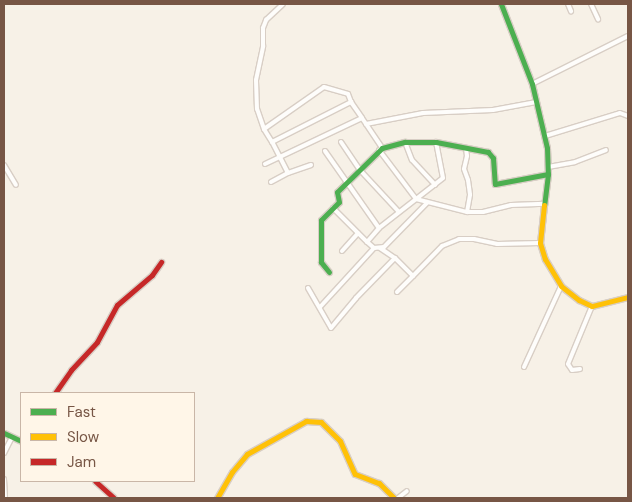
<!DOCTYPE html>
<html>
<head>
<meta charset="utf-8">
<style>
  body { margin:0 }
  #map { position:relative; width:632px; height:502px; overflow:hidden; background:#f7f1e7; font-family:"DM Sans",sans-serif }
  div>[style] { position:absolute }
  .roads { filter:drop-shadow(1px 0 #d8cec5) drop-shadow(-1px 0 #d8cec5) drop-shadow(0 1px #d8cec5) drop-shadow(0 -1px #d8cec5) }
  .street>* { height:4px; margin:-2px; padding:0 2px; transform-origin:2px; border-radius:2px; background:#fefdfb }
  .fast>* { height:5px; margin:-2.5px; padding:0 2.5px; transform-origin:2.5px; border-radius:2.5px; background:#4caf50 }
  .slow>* { height:5px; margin:-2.5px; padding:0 2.5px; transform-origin:2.5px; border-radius:2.5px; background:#ffc107 }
  .jam>* { height:5px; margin:-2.5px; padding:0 2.5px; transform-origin:2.5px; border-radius:2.5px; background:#c62828 }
  span { translate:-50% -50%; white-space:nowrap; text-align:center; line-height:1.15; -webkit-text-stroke:4px #fff6e8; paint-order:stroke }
  .frame { position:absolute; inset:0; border:5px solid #775645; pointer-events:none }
  .legend { position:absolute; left:20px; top:392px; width:175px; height:90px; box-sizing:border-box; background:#fff6e8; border:1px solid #c9b6a7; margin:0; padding:6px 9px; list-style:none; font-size:15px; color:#775645 }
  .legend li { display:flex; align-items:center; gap:10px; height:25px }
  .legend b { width:25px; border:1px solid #c9b6a7 }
</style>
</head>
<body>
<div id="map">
  <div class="roads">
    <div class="street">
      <i style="left:568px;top:4px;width:8px;rotate:67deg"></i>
      <i style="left:591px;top:4px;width:17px;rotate:65deg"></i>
      <i style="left:532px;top:84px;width:107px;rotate:-26.6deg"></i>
      <i style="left:366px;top:124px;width:58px;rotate:-10.9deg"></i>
      <i style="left:423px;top:113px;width:70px;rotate:-2.5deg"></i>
      <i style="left:493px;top:110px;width:44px;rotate:-10.5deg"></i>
      <i style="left:264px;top:129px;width:73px;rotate:-35deg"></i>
      <i style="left:324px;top:87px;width:25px;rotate:16deg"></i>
      <i style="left:348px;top:94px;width:9px;rotate:69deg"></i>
      <i style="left:545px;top:136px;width:78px;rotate:-17deg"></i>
      <i style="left:620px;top:113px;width:9px;rotate:21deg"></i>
      <i style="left:272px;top:142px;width:15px;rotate:-122deg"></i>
      <i style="left:264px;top:129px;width:21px;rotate:-109deg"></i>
      <i style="left:257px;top:109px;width:29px;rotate:-92deg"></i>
      <i style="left:256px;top:80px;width:35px;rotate:-78deg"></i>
      <i style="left:263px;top:46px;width:18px;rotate:-90deg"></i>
      <i style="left:263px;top:28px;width:9px;rotate:-69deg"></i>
      <i style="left:266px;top:20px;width:23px;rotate:-43deg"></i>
      <i style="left:341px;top:142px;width:34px;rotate:56deg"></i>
      <i style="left:360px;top:170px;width:57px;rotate:47.1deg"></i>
      <i style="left:405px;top:142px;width:19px;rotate:69deg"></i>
      <i style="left:412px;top:160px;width:34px;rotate:47deg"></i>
      <i style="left:466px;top:148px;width:8px;rotate:83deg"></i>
      <i style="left:467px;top:156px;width:13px;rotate:103deg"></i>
      <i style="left:464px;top:169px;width:12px;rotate:70deg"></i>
      <i style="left:468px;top:180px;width:15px;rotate:82deg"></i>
      <i style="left:470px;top:195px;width:17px;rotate:100deg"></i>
      <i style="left:379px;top:150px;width:61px;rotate:52.9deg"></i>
      <i style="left:416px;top:199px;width:53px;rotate:14.3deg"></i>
      <i style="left:467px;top:212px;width:16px"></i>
      <i style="left:483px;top:212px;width:29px;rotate:-14deg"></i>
      <i style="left:511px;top:205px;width:34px;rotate:-2deg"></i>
      <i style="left:325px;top:151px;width:94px;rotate:55deg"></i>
      <i style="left:265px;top:164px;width:107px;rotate:-25.4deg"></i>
      <i style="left:362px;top:118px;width:36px;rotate:56deg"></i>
      <i style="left:4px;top:165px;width:23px;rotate:59deg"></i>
      <i style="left:311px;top:165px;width:24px;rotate:161deg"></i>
      <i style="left:288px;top:173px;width:35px;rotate:-117deg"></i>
      <i style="left:272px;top:142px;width:89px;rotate:-26.9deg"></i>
      <i style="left:351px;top:102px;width:19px;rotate:55deg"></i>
      <i style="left:548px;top:167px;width:27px;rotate:-10deg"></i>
      <i style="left:575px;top:162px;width:33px;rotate:-21deg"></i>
      <i style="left:271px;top:182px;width:19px;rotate:-28deg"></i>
      <i style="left:333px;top:208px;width:48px;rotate:45deg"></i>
      <i style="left:374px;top:248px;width:10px;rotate:-6deg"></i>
      <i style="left:384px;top:247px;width:62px;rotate:-45.7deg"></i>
      <i style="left:380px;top:248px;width:18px;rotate:34deg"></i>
      <i style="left:342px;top:251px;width:24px;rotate:-48deg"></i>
      <i style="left:308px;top:288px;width:46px;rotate:60.1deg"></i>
      <i style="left:331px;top:328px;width:39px;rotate:-50deg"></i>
      <i style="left:356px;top:298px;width:56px;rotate:-45.7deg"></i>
      <i style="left:395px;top:258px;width:25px;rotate:45deg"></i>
      <i style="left:413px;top:276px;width:42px;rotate:-46deg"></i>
      <i style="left:442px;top:246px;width:18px;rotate:-22deg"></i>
      <i style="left:459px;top:239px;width:15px"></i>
      <i style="left:474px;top:239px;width:24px;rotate:12deg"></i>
      <i style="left:497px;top:244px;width:43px;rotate:-1.3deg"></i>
      <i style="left:397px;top:292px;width:23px;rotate:-45deg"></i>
      <i style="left:320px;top:307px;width:80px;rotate:-47.5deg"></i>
      <i style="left:374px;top:248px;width:9px;rotate:-139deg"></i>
      <i style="left:367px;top:242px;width:18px;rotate:-49deg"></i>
      <i style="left:379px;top:228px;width:81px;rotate:-38deg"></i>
      <i style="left:443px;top:178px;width:37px;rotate:-101deg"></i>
      <i style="left:524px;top:367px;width:89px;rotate:-65.4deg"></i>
      <i style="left:580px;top:369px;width:8px;rotate:173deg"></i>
      <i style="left:572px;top:370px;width:7px;rotate:-124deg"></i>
      <i style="left:568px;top:364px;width:63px;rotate:-67.5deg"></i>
      <i style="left:4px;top:453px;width:18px;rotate:-63deg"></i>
      <i style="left:4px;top:479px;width:19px;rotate:87deg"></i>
      <i style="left:398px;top:498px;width:11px;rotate:-38deg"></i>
    </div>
    <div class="fast">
      <i style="left:501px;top:4px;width:86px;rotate:68.8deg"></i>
      <i style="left:532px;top:84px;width:66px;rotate:76.8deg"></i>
      <i style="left:547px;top:148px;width:26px;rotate:88deg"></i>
      <i style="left:548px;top:174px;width:31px;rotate:97deg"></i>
      <i style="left:329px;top:272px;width:13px;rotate:-129deg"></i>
      <i style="left:321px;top:262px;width:42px;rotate:-90deg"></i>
      <i style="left:321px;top:220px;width:25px;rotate:-45deg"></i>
      <i style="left:339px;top:202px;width:10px;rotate:-101deg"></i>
      <i style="left:337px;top:192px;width:63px;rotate:-44.4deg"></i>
      <i style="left:382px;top:148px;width:24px;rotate:-15deg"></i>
      <i style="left:405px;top:142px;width:31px"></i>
      <i style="left:436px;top:142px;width:53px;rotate:10.9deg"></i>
      <i style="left:488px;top:152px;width:8px;rotate:50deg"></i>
      <i style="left:493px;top:158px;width:26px;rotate:86deg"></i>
      <i style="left:495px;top:184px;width:54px;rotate:-10.7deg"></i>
      <i style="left:4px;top:433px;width:19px;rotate:25deg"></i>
    </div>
    <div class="slow">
      <i style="left:544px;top:205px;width:38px;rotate:96deg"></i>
      <i style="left:540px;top:243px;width:17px;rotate:73deg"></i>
      <i style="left:545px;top:259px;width:31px;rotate:59deg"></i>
      <i style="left:561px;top:286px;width:23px;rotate:38deg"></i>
      <i style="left:579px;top:300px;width:14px;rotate:25deg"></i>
      <i style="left:592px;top:306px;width:37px;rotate:-14deg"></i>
      <i style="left:217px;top:498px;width:30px;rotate:-60deg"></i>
      <i style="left:232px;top:472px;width:23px;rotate:-50deg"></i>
      <i style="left:247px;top:454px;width:68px;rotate:-29.2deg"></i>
      <i style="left:306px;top:421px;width:15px;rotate:4deg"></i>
      <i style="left:321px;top:422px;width:27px;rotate:45deg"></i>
      <i style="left:340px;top:441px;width:36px;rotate:66deg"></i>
      <i style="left:355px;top:474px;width:26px;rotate:21deg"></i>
      <i style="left:379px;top:483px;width:21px;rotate:45deg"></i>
    </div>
    <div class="jam">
      <i style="left:55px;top:393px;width:28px;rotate:-55deg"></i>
      <i style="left:71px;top:370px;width:38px;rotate:-47deg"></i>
      <i style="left:97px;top:342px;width:42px;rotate:-61.6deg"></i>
      <i style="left:117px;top:305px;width:46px;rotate:-40.6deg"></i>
      <i style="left:152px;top:275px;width:16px;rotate:-55deg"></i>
      <i style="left:95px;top:481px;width:25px;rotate:42deg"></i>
    </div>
  </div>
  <div class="frame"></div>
  <ul class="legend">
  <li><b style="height:6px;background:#4caf50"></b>Fast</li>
  <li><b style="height:6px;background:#ffc107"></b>Slow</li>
  <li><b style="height:6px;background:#c62828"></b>Jam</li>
  </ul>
</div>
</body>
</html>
